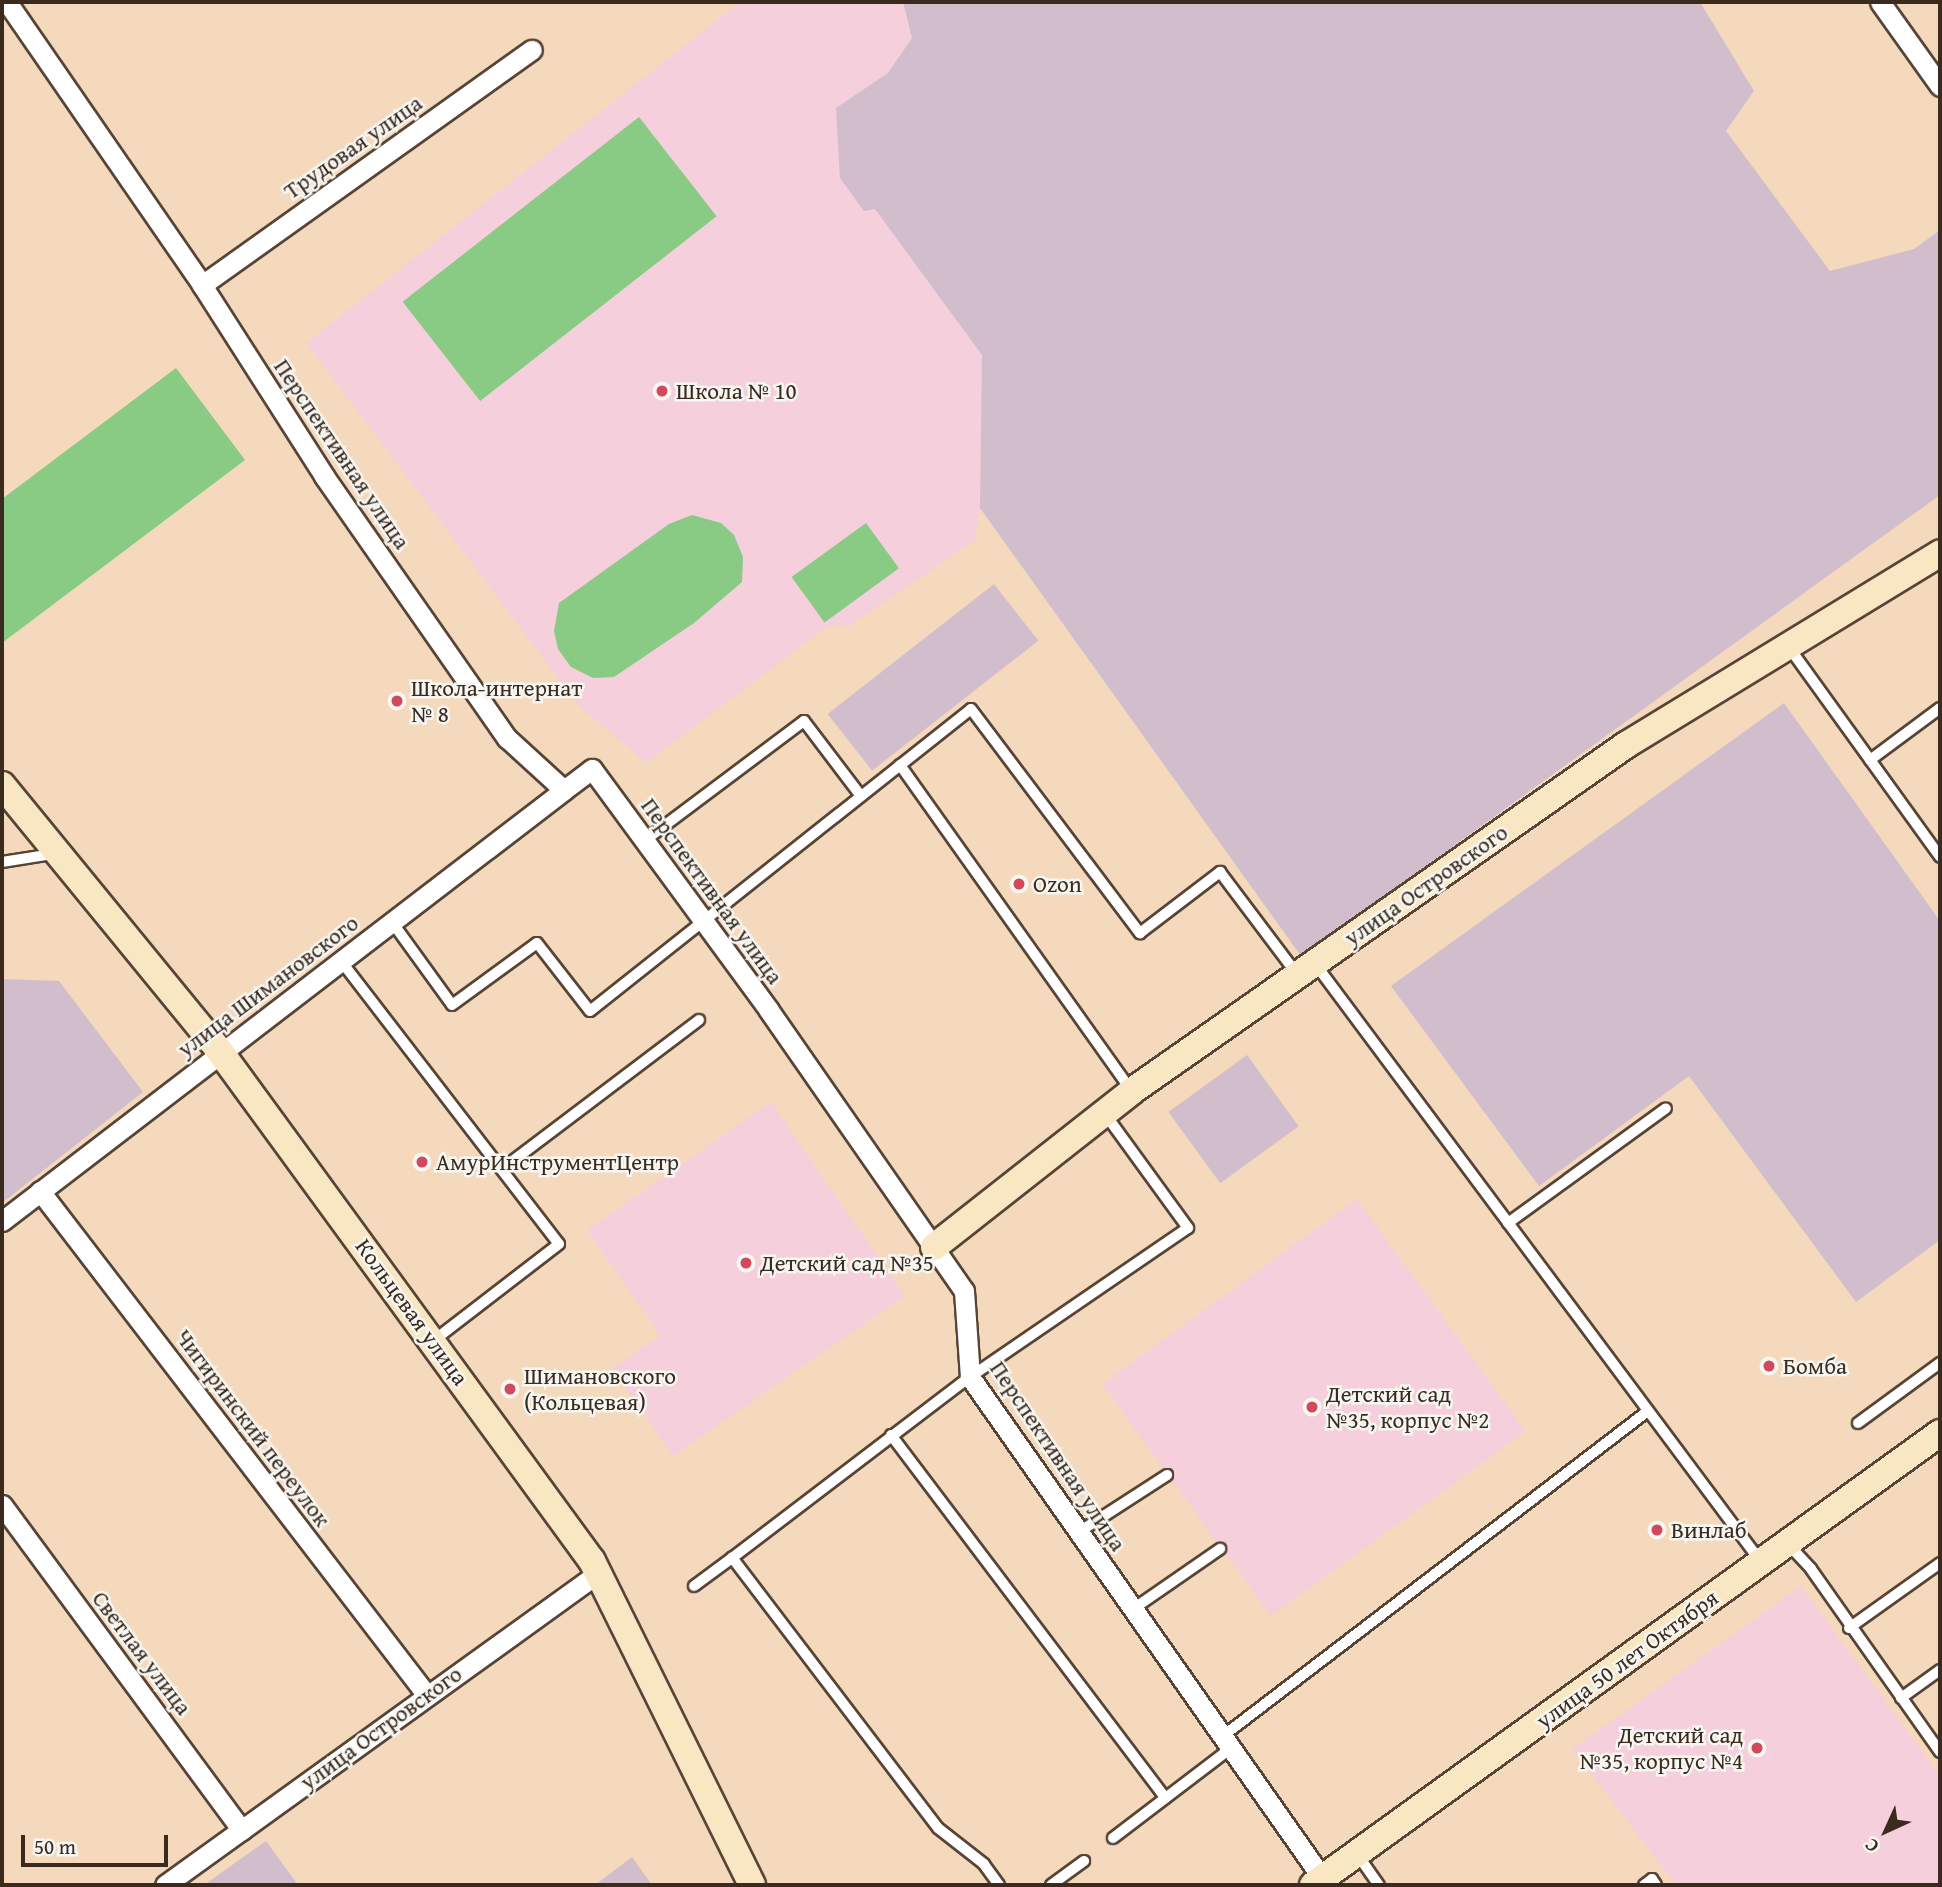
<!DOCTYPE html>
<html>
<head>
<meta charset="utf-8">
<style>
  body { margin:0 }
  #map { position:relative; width:1942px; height:1887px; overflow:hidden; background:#f4d9bc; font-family:"Gentium Book Plus",serif }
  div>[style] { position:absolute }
  .built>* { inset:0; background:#f5cfdb; transform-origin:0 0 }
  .industrial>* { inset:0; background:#d1bdcc; transform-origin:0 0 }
  .green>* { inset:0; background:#89cb84; transform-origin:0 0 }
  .roads { filter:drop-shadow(2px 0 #574436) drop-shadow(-2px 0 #574436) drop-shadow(0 2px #574436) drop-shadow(0 -2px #574436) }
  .lane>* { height:10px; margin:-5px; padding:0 5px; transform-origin:5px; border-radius:5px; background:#fff }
  .street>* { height:19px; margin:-9.5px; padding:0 9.5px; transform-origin:9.5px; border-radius:9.5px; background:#fff }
  .secondary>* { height:26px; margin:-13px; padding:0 13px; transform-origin:13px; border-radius:13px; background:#f9e7c3 }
  .dots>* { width:19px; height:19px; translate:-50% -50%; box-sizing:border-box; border:4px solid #f6f6f2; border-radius:50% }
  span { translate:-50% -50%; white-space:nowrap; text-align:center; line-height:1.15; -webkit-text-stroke:5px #f6f6f2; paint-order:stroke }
  .street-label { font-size:23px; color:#3b2a1e }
  .poi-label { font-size:23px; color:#3b2a1e }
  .left { translate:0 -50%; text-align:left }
  .right { translate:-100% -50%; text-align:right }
  .frame { position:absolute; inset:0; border:4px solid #3b2a1e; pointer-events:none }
  .north { position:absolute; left:1851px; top:1796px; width:70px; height:70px; -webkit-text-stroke:5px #f6f6f2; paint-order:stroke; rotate:225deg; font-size:19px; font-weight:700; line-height:28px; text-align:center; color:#3b2a1e }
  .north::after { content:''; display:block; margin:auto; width:24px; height:32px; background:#3b2a1e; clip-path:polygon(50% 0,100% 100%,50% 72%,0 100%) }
  .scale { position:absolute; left:21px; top:1835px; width:147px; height:32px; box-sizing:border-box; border:4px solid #3b2a1e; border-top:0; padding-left:9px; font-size:21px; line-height:24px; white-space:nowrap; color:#3b2a1e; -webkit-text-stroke:5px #f6f6f2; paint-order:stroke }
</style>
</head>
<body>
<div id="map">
  <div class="built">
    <i style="clip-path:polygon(740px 2px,903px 2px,912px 37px,888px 73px,836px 108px,864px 211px,875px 208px,982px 355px,980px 508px,975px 540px,850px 626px,828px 626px,646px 763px,579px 706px,306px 343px)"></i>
    <i style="clip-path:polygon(771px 1102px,905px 1296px,673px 1456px,612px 1369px,660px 1335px,587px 1230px)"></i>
    <i style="left:1357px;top:1199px;width:287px;height:315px;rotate:54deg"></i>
    <i style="clip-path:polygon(1801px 1586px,1940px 1776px,1940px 1885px,1676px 1885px,1572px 1749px)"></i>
  </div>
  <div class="industrial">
    <i style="clip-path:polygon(903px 2px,1700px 2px,1754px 91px,1726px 131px,1830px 271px,1914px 249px,1940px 230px,1940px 495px,1301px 956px,980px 508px,982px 355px,875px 209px,864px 211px,840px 178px,836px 108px,888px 73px,912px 38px)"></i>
    <i style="left:994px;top:584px;width:72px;height:211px;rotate:52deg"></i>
    <i style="clip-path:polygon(1784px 703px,1940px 921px,1940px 1240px,1856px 1302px,1689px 1076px,1539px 1186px,1391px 986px)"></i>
    <i style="clip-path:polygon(2px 979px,59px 981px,143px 1092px,2px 1203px)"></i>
    <i style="left:1247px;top:1055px;width:88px;height:97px;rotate:54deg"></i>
    <i style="clip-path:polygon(266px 1841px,298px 1885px,204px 1885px)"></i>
    <i style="clip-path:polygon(632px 1857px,652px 1885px,595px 1885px)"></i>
  </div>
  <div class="green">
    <i style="left:639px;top:117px;width:126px;height:300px;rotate:52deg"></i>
    <i style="clip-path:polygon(176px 368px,245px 460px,2px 643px,2px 499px)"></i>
    <i style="clip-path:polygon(692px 515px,721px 523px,734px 535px,743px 557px,742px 582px,694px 623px,614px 677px,593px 678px,571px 667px,558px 649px,554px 631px,559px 603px,669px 524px)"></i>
    <i style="left:866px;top:523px;width:56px;height:92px;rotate:54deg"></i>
  </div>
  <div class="roads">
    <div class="lane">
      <i style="left:1788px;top:646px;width:260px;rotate:54.2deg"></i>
      <i style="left:1870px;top:760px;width:87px;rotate:-36.6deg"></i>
      <i style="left:900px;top:765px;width:399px;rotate:54.6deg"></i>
      <i style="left:644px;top:841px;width:200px;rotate:-36.9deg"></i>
      <i style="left:804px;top:721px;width:94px;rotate:52.8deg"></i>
      <i style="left:2px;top:862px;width:52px;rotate:-8.9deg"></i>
      <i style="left:392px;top:922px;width:102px;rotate:54.1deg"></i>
      <i style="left:452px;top:1005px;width:105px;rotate:-36.1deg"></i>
      <i style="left:537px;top:943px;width:86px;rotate:52.1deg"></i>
      <i style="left:590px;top:1011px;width:486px;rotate:-38.4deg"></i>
      <i style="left:971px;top:709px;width:281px;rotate:53deg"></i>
      <i style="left:1140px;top:933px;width:101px;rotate:-37.3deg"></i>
      <i style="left:1220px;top:872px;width:128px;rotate:53deg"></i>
      <i style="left:341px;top:961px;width:357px;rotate:52.4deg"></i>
      <i style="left:559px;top:1244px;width:159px;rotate:142.4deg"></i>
      <i style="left:1316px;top:965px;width:745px;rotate:53.3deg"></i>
      <i style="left:502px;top:1169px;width:247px;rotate:-37.1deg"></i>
      <i style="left:1508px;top:1223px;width:195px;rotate:-36deg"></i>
      <i style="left:1858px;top:1423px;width:102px;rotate:-36.2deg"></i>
      <i style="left:891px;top:1435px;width:455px;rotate:52.9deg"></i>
      <i style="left:1079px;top:1532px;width:105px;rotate:-32.9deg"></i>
      <i style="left:1788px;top:1544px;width:34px;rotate:47deg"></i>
      <i style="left:1811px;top:1569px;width:224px;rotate:54.8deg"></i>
      <i style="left:694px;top:1586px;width:47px;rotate:-36.4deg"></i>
      <i style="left:1133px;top:1609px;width:106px;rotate:-34.6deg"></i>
      <i style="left:1849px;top:1628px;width:112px;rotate:-35.5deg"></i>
      <i style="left:1901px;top:1698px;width:48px;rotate:-35.7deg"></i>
      <i style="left:1223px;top:1736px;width:535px;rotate:-37.41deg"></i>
      <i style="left:1113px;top:1838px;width:148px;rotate:-37.3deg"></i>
      <i style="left:1357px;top:1854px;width:38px;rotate:55deg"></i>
      <i style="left:999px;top:1885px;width:26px;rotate:-126deg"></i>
      <i style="left:984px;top:1864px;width:58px;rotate:-142deg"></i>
      <i style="left:938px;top:1828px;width:340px;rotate:-127.3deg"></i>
      <i style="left:732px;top:1558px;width:299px;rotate:-37.3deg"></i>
      <i style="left:970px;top:1377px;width:264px;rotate:-34.4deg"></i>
      <i style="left:1188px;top:1228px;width:140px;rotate:-126deg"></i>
      <i style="left:1051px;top:1885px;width:41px;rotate:-36deg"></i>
      <i style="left:1644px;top:1885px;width:10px;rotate:-37deg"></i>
      <i style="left:1652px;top:1879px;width:7px;rotate:56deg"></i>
    </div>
    <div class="street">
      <i style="left:7px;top:2px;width:344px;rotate:55.4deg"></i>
      <i style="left:202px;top:285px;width:227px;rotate:57.4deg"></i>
      <i style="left:324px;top:476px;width:320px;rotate:55.1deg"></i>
      <i style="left:507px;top:738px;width:77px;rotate:42.4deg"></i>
      <i style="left:564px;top:790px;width:35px;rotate:-37deg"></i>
      <i style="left:592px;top:769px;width:298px;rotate:53.7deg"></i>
      <i style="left:768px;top:1009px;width:343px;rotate:55.2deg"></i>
      <i style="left:964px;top:1291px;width:86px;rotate:86deg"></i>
      <i style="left:970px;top:1377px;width:614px;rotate:54.89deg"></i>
      <i style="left:1880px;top:2px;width:103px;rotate:54.5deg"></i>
      <i style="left:202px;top:285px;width:405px;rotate:-35.5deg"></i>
      <i style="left:40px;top:1191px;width:634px;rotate:52.5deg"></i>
      <i style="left:2px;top:1221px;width:708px;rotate:-37.48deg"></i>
      <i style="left:2px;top:1505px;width:404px;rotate:53.6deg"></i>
      <i style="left:165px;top:1885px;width:534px;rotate:-35.77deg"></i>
    </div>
    <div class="secondary">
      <i style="left:2px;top:785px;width:346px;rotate:50.7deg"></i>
      <i style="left:221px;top:1053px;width:629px;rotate:53.86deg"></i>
      <i style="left:592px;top:1561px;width:361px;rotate:63.7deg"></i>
      <i style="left:934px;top:1247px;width:252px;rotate:-38.2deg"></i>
      <i style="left:1132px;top:1091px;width:603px;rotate:-35.01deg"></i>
      <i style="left:1626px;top:745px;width:368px;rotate:-31.4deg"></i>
      <i style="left:1313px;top:1885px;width:773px;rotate:-35.79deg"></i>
    </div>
  </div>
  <div class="dots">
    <i style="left:662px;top:391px;background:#d1495b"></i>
    <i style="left:397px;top:701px;background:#d1495b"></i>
    <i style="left:1019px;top:884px;background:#d1495b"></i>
    <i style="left:422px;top:1162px;background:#d1495b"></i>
    <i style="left:746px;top:1263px;background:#d1495b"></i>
    <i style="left:1769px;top:1366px;background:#d1495b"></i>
    <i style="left:510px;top:1389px;background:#d1495b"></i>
    <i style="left:1312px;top:1407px;background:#d1495b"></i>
    <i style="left:1657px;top:1530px;background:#d1495b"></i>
    <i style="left:1757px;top:1748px;background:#d1495b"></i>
  </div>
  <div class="street-label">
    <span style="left:353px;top:147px;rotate:-35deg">Трудовая улица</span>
    <span style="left:342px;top:454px;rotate:56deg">Перспективная улица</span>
    <span style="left:1426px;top:885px;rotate:-35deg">улица Островского</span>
    <span style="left:712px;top:891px;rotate:54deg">Перспективная улица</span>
    <span style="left:268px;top:986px;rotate:-37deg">улица Шимановского</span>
    <span style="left:412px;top:1312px;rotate:54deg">Кольцевая улица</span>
    <span style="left:253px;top:1428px;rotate:53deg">Чигиринский переулок</span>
    <span style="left:1058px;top:1456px;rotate:56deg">Перспективная улица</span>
    <span style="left:142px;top:1653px;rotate:53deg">Светлая улица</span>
    <span style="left:1627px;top:1659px;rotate:-36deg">улица 50 лет Октября</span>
    <span style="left:381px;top:1728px;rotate:-36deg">улица Островского</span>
  </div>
  <div class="poi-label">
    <span class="left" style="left:676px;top:391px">Школа № 10</span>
    <span class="left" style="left:411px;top:701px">Школа-интернат<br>№ 8</span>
    <span class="left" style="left:1033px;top:884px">Ozon</span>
    <span class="left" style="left:436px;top:1162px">АмурИнструментЦентр</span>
    <span class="left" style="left:760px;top:1263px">Детский сад №35</span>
    <span class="left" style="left:1783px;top:1366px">Бомба</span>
    <span class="left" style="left:524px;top:1389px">Шимановского<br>(Кольцевая)</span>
    <span class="left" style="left:1326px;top:1407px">Детский сад<br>№35, корпус №2</span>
    <span class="left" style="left:1671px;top:1530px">Винлаб</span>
    <span class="right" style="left:1743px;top:1748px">Детский сад<br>№35, корпус №4</span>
  </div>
  <div class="frame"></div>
  <div class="north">С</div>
  <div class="scale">50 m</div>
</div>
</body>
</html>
